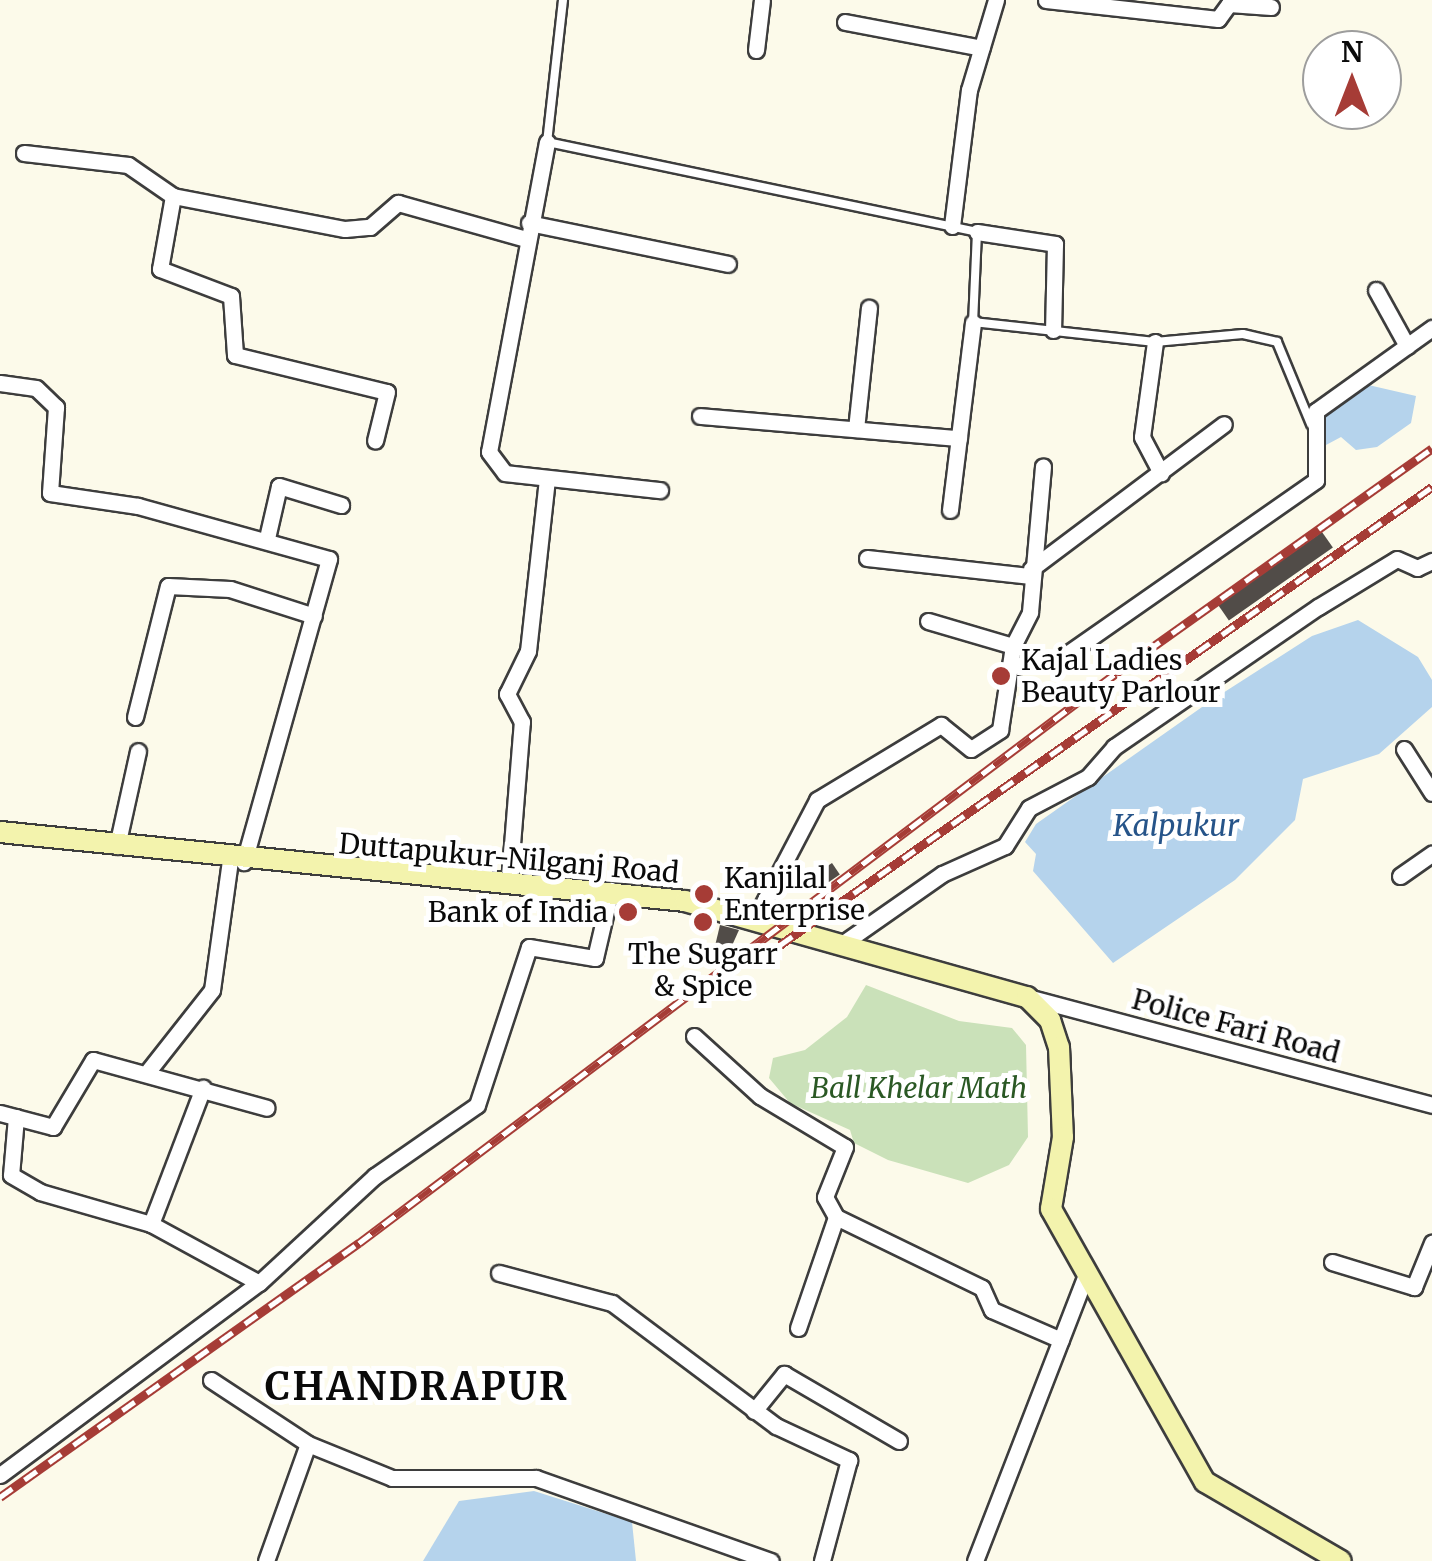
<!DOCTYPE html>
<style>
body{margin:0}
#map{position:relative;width:1432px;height:1561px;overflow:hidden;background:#fcfaea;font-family:Merriweather,serif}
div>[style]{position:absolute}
.green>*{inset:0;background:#cae1b9}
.water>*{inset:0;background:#b5d3ec}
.building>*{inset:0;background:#514c48;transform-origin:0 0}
.roads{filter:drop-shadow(2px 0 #3d3d3d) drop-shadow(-2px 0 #3d3d3d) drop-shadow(0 2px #3d3d3d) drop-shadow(0 -2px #3d3d3d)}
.service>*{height:8px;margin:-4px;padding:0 4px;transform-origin:4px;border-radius:4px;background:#fff}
.minor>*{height:15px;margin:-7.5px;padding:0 7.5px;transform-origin:7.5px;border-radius:7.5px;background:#fff}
.secondary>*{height:20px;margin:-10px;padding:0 10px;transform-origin:10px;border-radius:10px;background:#f3f3ad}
.rail>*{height:9px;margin-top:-4.5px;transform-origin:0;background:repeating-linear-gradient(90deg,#fff 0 15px,#a63c36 0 30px);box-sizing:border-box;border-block:2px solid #a63c36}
.dots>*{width:28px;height:28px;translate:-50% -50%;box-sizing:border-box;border:5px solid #fff;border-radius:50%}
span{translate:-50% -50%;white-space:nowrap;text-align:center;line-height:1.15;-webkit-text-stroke:10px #fff;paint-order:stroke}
.poi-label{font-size:28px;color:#0a0a0a}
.left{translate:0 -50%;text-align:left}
.right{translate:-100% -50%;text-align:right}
.street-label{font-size:28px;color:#0a0a0a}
.park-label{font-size:28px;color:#2a5824;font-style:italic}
.water-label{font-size:30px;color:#265489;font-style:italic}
.district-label{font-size:38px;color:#0a0a0a;font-weight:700;letter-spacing:2.5px}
.north{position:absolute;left:1302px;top:30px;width:100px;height:100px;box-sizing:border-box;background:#fff;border:2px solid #9d9d9d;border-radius:50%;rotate:0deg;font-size:28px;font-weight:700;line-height:40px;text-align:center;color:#0a0a0a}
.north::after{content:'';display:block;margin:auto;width:35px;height:45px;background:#a63c36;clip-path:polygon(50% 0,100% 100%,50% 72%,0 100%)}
</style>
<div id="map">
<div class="green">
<div style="clip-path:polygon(866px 985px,959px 1021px,1012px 1028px,1026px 1045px,1028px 1137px,1009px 1165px,968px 1183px,888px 1160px,854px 1143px,850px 1130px,790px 1103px,769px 1078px,773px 1058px,805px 1050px,847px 1017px)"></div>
</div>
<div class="water">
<div style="clip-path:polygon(1364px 384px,1416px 396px,1411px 423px,1377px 447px,1356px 450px,1341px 437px,1326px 445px,1322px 414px)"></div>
<div style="clip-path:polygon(1358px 620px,1418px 657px,1432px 680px,1432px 707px,1379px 754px,1303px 779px,1295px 820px,1235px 880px,1113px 963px,1033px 871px,1036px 854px,1025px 842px,1036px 824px,1212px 700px,1312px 636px)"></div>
<div style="clip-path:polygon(534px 1491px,632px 1522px,636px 1561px,423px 1561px,459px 1501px)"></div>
</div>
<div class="building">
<div style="left:1322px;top:532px;width:19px;height:127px;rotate:55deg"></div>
<div style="left:832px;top:863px;width:14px;height:26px;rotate:56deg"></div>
<div style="clip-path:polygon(720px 925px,739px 930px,730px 950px,715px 946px)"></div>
</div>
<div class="roads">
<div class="service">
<div style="left:563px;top:0;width:143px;rotate:96.4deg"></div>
<div style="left:547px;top:142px;width:439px;rotate:11.8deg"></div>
<div style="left:977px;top:232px;width:90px;rotate:92.5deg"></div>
<div style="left:973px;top:322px;width:183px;rotate:6.3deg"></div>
<div style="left:1155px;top:342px;width:88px;rotate:-5.2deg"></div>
<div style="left:1243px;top:334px;width:35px;rotate:13deg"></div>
<div style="left:1277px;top:342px;width:89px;rotate:67.5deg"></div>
</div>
<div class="minor">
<div style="left:1046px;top:0;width:173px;rotate:6.3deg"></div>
<div style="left:1218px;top:19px;width:19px;rotate:-54deg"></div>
<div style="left:1229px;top:4px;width:42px;rotate:4.1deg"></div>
<div style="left:845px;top:22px;width:139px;rotate:10.7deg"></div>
<div style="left:756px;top:50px;width:50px;rotate:-83.2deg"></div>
<div style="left:547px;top:142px;width:315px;rotate:100.6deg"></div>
<div style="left:489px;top:452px;width:26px;rotate:53deg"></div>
<div style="left:505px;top:473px;width:156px;rotate:6.3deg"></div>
<div style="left:24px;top:153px;width:105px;rotate:6.6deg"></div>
<div style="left:128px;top:165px;width:55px;rotate:34.6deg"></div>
<div style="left:173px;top:196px;width:175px;rotate:10.9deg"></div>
<div style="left:345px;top:229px;width:25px;rotate:-5deg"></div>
<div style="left:370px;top:227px;width:37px;rotate:-41deg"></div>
<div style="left:398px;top:203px;width:133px;rotate:15.7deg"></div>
<div style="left:173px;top:196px;width:74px;rotate:100.1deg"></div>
<div style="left:160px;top:269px;width:76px;rotate:20.8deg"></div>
<div style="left:231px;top:296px;width:59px;rotate:86.1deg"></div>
<div style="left:235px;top:355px;width:156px;rotate:13.7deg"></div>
<div style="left:387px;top:392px;width:50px;rotate:103.8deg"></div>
<div style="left:529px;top:223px;width:203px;rotate:11.6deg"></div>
<div style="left:952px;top:226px;width:137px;rotate:-82.9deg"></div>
<div style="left:969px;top:90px;width:94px;rotate:-73.3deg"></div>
<div style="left:977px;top:232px;width:79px;rotate:8.7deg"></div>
<div style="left:1055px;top:244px;width:86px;rotate:91.3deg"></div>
<div style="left:1376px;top:290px;width:64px;rotate:61deg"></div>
<div style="left:1155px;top:342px;width:96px;rotate:97.8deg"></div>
<div style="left:1142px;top:437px;width:41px;rotate:62.2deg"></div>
<div style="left:0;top:383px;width:36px;rotate:8deg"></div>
<div style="left:36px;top:388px;width:28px;rotate:44deg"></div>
<div style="left:56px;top:407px;width:86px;rotate:94deg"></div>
<div style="left:50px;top:493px;width:89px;rotate:8.4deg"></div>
<div style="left:138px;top:506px;width:198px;rotate:15.5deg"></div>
<div style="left:329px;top:559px;width:315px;rotate:105.7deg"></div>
<div style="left:700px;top:416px;width:260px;rotate:4.9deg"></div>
<div style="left:856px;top:429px;width:122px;rotate:-83.9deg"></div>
<div style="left:950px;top:510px;width:189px;rotate:-83deg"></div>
<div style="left:267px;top:538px;width:53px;rotate:-77deg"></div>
<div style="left:279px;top:486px;width:65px;rotate:17deg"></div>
<div style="left:867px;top:558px;width:165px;rotate:6.3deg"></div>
<div style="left:1031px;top:569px;width:241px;rotate:-36.9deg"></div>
<div style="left:928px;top:621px;width:89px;rotate:16.4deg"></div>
<div style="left:1011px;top:666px;width:46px;rotate:-6.2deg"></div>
<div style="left:1057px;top:661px;width:316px;rotate:-34.9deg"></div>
<div style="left:1316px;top:480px;width:69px;rotate:-90deg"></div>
<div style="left:1316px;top:411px;width:143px;rotate:-35.6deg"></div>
<div style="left:135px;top:717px;width:135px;rotate:-75.9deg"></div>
<div style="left:168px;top:586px;width:62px;rotate:2.8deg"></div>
<div style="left:230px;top:589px;width:88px;rotate:17.8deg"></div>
<div style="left:1404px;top:749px;width:52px;rotate:57.5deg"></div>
<div style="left:117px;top:846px;width:97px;rotate:-77.5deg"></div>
<div style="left:1400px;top:876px;width:39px;rotate:-35deg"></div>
<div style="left:509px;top:882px;width:161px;rotate:-85.4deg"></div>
<div style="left:522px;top:722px;width:32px;rotate:-118deg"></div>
<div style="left:507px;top:694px;width:48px;rotate:-64deg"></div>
<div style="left:528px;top:651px;width:174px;rotate:-83.7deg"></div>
<div style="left:757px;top:915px;width:130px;rotate:-62.4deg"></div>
<div style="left:817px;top:800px;width:145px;rotate:-31.2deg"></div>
<div style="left:941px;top:725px;width:38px;rotate:39deg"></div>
<div style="left:971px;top:749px;width:35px;rotate:-33deg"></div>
<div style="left:1000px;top:730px;width:85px;rotate:-81.2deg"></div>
<div style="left:1013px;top:646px;width:38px;rotate:-63deg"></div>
<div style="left:1030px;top:612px;width:146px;rotate:-84.9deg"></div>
<div style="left:842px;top:944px;width:122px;rotate:-35deg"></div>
<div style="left:942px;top:874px;width:69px;rotate:-24deg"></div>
<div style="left:1005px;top:846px;width:45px;rotate:-57.7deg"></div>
<div style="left:1029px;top:808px;width:67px;rotate:-27.7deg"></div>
<div style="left:1088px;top:777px;width:40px;rotate:-49deg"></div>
<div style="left:1114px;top:747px;width:247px;rotate:-34.5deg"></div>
<div style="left:1318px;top:607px;width:92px;rotate:-31.3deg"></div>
<div style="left:1397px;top:559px;width:22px;rotate:24deg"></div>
<div style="left:1417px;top:568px;width:17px;rotate:-25deg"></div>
<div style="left:1031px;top:998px;width:415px;rotate:14.9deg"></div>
<div style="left:694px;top:1036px;width:89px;rotate:42.3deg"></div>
<div style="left:760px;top:1096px;width:99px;rotate:31deg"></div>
<div style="left:845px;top:1147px;width:54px;rotate:111.8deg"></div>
<div style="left:825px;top:1197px;width:23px;rotate:61deg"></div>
<div style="left:836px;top:1217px;width:162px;rotate:25.9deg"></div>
<div style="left:982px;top:1288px;width:24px;rotate:66deg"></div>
<div style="left:992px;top:1310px;width:75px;rotate:23.5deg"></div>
<div style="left:149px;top:1070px;width:102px;rotate:-51.8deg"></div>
<div style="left:212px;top:990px;width:131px;rotate:-82.1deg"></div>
<div style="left:0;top:1113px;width:55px;rotate:14.8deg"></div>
<div style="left:53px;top:1127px;width:78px;rotate:-59.2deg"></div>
<div style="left:93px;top:1060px;width:180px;rotate:15.4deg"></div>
<div style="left:16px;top:1117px;width:58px;rotate:94.9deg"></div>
<div style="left:11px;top:1175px;width:34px;rotate:30deg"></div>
<div style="left:40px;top:1192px;width:116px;rotate:16.1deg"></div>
<div style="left:151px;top:1224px;width:123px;rotate:28.6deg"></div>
<div style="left:259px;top:1283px;width:158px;rotate:-42.7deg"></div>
<div style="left:375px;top:1176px;width:124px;rotate:-34.8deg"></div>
<div style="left:477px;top:1105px;width:166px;rotate:-71.8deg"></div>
<div style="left:529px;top:947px;width:67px;rotate:9.5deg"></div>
<div style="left:595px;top:958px;width:70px;rotate:-76.8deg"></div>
<div style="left:151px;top:1224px;width:146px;rotate:-69.1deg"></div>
<div style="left:1332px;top:1262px;width:86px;rotate:17deg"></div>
<div style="left:1414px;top:1287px;width:48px;rotate:-67.8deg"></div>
<div style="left:499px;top:1273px;width:117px;rotate:14.9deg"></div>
<div style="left:612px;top:1303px;width:205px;rotate:36.9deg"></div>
<div style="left:776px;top:1426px;width:81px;rotate:25deg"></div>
<div style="left:849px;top:1460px;width:105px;rotate:105deg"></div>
<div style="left:798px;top:1328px;width:117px;rotate:-71.1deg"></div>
<div style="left:211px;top:1380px;width:116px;rotate:33.4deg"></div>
<div style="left:754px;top:1411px;width:48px;rotate:-51deg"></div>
<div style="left:784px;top:1374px;width:133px;rotate:30.2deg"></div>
<div style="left:0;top:1475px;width:322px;rotate:-36.6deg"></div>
<div style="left:266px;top:1561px;width:124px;rotate:-70.3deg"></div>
<div style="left:308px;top:1444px;width:91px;rotate:22deg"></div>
<div style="left:392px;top:1478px;width:144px"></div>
<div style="left:536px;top:1478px;width:249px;rotate:19.5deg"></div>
<div style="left:975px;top:1561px;width:310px;rotate:-68.8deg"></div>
</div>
<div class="secondary">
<div style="left:0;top:832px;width:688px;rotate:5.75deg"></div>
<div style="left:685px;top:901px;width:355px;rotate:15.7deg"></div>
<div style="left:1027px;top:997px;width:33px;rotate:45deg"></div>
<div style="left:1050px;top:1020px;width:28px;rotate:72deg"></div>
<div style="left:1059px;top:1047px;width:90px;rotate:87.5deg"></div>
<div style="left:1063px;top:1137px;width:73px;rotate:99.5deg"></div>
<div style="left:1051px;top:1209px;width:313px;rotate:60.6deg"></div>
<div style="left:1205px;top:1482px;width:157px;rotate:30.2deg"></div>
</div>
</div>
<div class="rail">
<div style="left:780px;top:945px;width:797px;rotate:-35.09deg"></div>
<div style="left:0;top:1497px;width:440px;rotate:-35.3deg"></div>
<div style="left:359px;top:1243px;width:956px;rotate:-36.97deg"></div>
<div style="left:1123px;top:668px;width:379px;rotate:-35.4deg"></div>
</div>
<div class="dots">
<div style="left:1001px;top:676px;background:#a63c36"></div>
<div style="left:704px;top:894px;background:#a63c36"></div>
<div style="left:628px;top:912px;background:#a63c36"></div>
<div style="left:703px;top:922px;background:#a63c36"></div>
</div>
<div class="poi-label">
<span class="left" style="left:1021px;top:676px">Kajal Ladies<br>Beauty Parlour</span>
<span class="left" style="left:724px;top:894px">Kanjilal<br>Enterprise</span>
<span class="right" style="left:608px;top:912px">Bank of India</span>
<span style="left:703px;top:970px">The Sugarr<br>&amp; Spice</span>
</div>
<div class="street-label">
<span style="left:509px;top:858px;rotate:5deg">Duttapukur-Nilganj Road</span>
<span style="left:1236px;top:1026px;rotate:15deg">Police Fari Road</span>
</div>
<div class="park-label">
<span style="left:919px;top:1088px">Ball Khelar Math</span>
</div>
<div class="water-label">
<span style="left:1176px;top:825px">Kalpukur</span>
</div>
<div class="district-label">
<span style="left:417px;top:1387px">CHANDRAPUR</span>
</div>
<div class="north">N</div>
</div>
